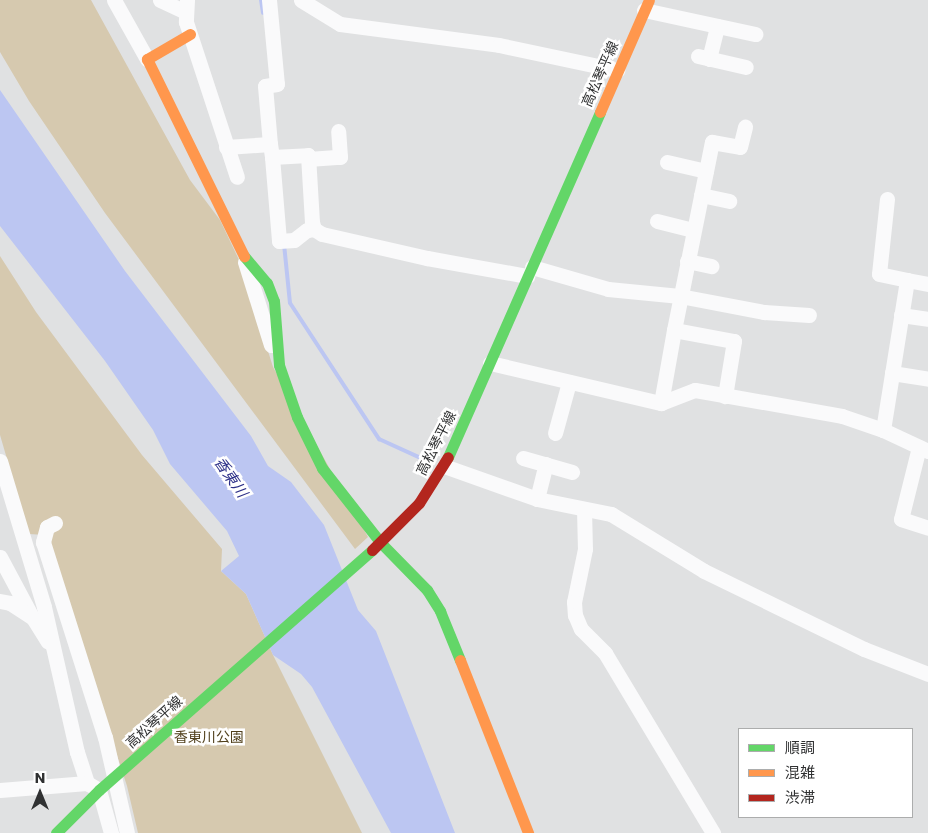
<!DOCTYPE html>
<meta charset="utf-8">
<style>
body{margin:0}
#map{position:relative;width:928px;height:833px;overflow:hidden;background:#e0e1e2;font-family:Poppins,"Noto Sans JP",sans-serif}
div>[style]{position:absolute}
.green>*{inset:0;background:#d6c9af}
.water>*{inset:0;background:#bcc6f2}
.stream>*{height:4px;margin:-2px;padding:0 2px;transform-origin:2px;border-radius:2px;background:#bcc6f2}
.street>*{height:15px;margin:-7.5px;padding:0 7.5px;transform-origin:7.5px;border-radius:7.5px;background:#fafafb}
.fast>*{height:11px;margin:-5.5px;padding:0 5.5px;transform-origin:5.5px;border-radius:5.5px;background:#63d668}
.slow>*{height:11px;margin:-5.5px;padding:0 5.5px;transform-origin:5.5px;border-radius:5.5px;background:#ff974d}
.jam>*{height:11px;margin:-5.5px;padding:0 5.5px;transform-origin:5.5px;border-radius:5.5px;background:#b3261e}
span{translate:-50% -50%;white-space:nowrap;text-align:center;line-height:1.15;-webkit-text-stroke:5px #fff;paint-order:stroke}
.street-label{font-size:14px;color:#303132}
.park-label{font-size:14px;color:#51401c}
.water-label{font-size:15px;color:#2b2e87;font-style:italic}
.legend{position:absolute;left:738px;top:728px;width:175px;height:90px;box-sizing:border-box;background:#fff;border:1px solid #acadad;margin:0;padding:6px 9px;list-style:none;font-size:15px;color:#303132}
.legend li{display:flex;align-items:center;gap:10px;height:25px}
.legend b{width:25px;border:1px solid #acadad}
.north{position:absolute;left:15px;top:768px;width:50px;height:50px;-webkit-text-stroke:4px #fff;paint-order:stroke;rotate:0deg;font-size:14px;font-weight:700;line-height:20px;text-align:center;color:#303132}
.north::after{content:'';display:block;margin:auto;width:18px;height:22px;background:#303132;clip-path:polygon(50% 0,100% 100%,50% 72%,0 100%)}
</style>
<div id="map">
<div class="green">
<div style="clip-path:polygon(0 0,91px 0,190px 180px,220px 220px,240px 262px,273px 367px,368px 537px,355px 549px,105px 213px,29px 101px,0 52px)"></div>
<div style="clip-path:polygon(0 256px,36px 312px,142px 455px,222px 549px,221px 571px,246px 594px,273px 655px,362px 833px,138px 833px,127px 786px,45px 535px,29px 534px,0 435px)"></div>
</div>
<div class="water">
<div style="clip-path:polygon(0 90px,125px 271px,251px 436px,268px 466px,291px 482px,324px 525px,358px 610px,376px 631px,455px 833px,391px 833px,312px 687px,301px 674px,273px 655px,246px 594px,221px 571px,239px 556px,227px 531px,170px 464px,153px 430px,105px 361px,0 226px)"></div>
</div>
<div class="stream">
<div style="left:261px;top:0;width:13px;rotate:81deg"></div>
<div style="left:284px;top:244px;width:59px;rotate:84.2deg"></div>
<div style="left:290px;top:303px;width:163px;rotate:56.8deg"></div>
<div style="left:379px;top:439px;width:51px;rotate:24.5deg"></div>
</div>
<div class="street">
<div style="left:114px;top:0;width:68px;rotate:60.8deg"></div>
<div style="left:160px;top:0;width:26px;rotate:25deg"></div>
<div style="left:187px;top:0;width:22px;rotate:93deg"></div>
<div style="left:186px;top:22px;width:163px;rotate:71.8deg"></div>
<div style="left:269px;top:0;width:84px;rotate:84.6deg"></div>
<div style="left:277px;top:84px;width:12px;rotate:171deg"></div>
<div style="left:265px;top:86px;width:58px;rotate:85.1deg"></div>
<div style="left:301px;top:0;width:46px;rotate:31.6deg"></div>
<div style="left:340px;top:24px;width:160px;rotate:7.5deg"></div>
<div style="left:499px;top:45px;width:121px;rotate:12deg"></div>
<div style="left:644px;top:10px;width:114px;rotate:12.2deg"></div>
<div style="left:698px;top:56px;width:49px;rotate:12.9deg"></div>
<div style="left:709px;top:59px;width:34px;rotate:-76deg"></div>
<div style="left:226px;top:147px;width:44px;rotate:-3.9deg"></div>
<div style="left:270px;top:144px;width:13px;rotate:81deg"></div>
<div style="left:272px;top:157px;width:36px;rotate:-3deg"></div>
<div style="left:308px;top:155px;width:67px;rotate:86.6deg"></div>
<div style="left:312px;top:222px;width:7px;rotate:74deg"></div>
<div style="left:314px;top:229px;width:9px;rotate:32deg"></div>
<div style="left:322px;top:234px;width:108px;rotate:12.9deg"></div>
<div style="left:427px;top:258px;width:102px;rotate:10.2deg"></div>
<div style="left:272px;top:157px;width:84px;rotate:85.2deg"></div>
<div style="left:279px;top:241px;width:15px;rotate:-4deg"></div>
<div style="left:294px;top:240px;width:16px;rotate:-38deg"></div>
<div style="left:307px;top:230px;width:7px;rotate:-8deg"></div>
<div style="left:308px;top:159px;width:32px;rotate:-4deg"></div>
<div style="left:340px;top:157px;width:26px;rotate:-94deg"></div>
<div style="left:667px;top:162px;width:40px;rotate:13deg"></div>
<div style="left:701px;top:195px;width:29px;rotate:12deg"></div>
<div style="left:887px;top:199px;width:75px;rotate:96.1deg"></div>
<div style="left:879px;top:274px;width:29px;rotate:12deg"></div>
<div style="left:657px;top:221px;width:37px;rotate:14deg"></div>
<div style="left:687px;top:261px;width:25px;rotate:12deg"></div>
<div style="left:245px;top:262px;width:87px;rotate:72.6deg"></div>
<div style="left:532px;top:267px;width:79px;rotate:16.1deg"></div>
<div style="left:608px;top:289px;width:72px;rotate:5.6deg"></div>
<div style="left:680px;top:296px;width:86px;rotate:10.8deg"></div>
<div style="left:764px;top:312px;width:45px;rotate:3.8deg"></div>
<div style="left:901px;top:315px;width:27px;rotate:8deg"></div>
<div style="left:674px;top:330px;width:192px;rotate:-78.6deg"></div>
<div style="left:712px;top:142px;width:28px;rotate:10deg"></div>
<div style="left:740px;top:147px;width:21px;rotate:-76deg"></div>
<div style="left:490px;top:363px;width:176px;rotate:13.2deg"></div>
<div style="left:661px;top:403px;width:36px;rotate:-21deg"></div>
<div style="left:695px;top:390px;width:149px;rotate:10deg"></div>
<div style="left:842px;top:416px;width:43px;rotate:18.9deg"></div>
<div style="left:883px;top:430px;width:50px;rotate:25deg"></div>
<div style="left:892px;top:373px;width:36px;rotate:9deg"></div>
<div style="left:661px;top:403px;width:74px;rotate:-79.9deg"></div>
<div style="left:674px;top:330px;width:61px;rotate:10.4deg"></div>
<div style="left:734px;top:341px;width:56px;rotate:99.3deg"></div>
<div style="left:883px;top:430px;width:152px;rotate:-80.9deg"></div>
<div style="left:907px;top:280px;width:21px;rotate:11deg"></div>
<div style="left:555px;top:433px;width:53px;rotate:-74.6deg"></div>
<div style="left:919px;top:447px;width:74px;rotate:104deg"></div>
<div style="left:901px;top:519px;width:28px;rotate:18deg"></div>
<div style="left:523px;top:458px;width:51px;rotate:15.9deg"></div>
<div style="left:0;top:461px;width:152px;rotate:73.2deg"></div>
<div style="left:44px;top:607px;width:149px;rotate:77.2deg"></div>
<div style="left:77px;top:752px;width:33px;rotate:72deg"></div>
<div style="left:87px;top:783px;width:14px;rotate:30deg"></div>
<div style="left:99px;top:790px;width:45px;rotate:74.4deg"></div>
<div style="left:444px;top:466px;width:99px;rotate:19.5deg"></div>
<div style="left:537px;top:499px;width:76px;rotate:11.5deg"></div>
<div style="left:611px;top:514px;width:109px;rotate:31.5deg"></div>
<div style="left:704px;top:571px;width:178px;rotate:26deg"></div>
<div style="left:864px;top:649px;width:69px;rotate:21.3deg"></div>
<div style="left:537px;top:499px;width:36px;rotate:-76deg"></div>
<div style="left:584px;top:509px;width:40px;rotate:88.6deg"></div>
<div style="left:585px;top:549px;width:54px;rotate:101.7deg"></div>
<div style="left:574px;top:602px;width:13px;rotate:86deg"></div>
<div style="left:575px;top:615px;width:15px;rotate:67deg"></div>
<div style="left:581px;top:629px;width:34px;rotate:45deg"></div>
<div style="left:605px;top:653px;width:210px;rotate:59deg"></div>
<div style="left:55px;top:523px;width:9px;rotate:153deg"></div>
<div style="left:47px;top:527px;width:16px;rotate:105deg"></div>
<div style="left:43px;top:542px;width:205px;rotate:72.4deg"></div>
<div style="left:105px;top:737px;width:98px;rotate:77.1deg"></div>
<div style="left:0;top:557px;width:66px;rotate:61.9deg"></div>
<div style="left:0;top:601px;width:10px;rotate:11deg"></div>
<div style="left:10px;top:603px;width:27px;rotate:33deg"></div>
<div style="left:33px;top:618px;width:28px;rotate:58deg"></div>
<div style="left:0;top:790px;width:87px;rotate:-4.6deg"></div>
</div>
<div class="fast">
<div style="left:244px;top:256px;width:35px;rotate:50deg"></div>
<div style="left:267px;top:283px;width:19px;rotate:69deg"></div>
<div style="left:274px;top:301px;width:64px;rotate:85.5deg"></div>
<div style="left:279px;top:365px;width:55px;rotate:70.9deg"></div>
<div style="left:297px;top:417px;width:57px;rotate:63.9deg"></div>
<div style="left:322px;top:468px;width:94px;rotate:51.9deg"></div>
<div style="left:380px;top:542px;width:67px;rotate:45.6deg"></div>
<div style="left:427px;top:590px;width:25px;rotate:58deg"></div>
<div style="left:440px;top:611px;width:53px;rotate:67.8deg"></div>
<div style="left:448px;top:457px;width:377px;rotate:-66.2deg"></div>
<div style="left:56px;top:833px;width:61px;rotate:-45deg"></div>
<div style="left:99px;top:790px;width:363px;rotate:-41.3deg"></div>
</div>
<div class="slow">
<div style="left:190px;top:34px;width:50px;rotate:149.8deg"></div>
<div style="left:147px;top:59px;width:220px;rotate:63.8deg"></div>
<div style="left:600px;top:112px;width:122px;rotate:-66.4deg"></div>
<div style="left:460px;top:660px;width:186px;rotate:68.5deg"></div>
</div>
<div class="jam">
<div style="left:372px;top:550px;width:66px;rotate:-45deg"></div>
<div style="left:419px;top:503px;width:54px;rotate:-57.8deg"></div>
</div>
<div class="street-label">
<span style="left:600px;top:74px;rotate:-66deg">高松琴平線</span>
<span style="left:436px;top:443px;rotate:-63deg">高松琴平線</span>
<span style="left:154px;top:722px;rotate:-42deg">高松琴平線</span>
</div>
<div class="park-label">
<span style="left:209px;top:737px">香東川公園</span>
</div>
<div class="water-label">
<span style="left:231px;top:477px;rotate:55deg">香東川</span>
</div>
<ul class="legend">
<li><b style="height:6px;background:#63d668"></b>順調</li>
<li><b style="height:6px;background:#ff974d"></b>混雑</li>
<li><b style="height:6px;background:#b3261e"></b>渋滞</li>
</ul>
<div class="north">N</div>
</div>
